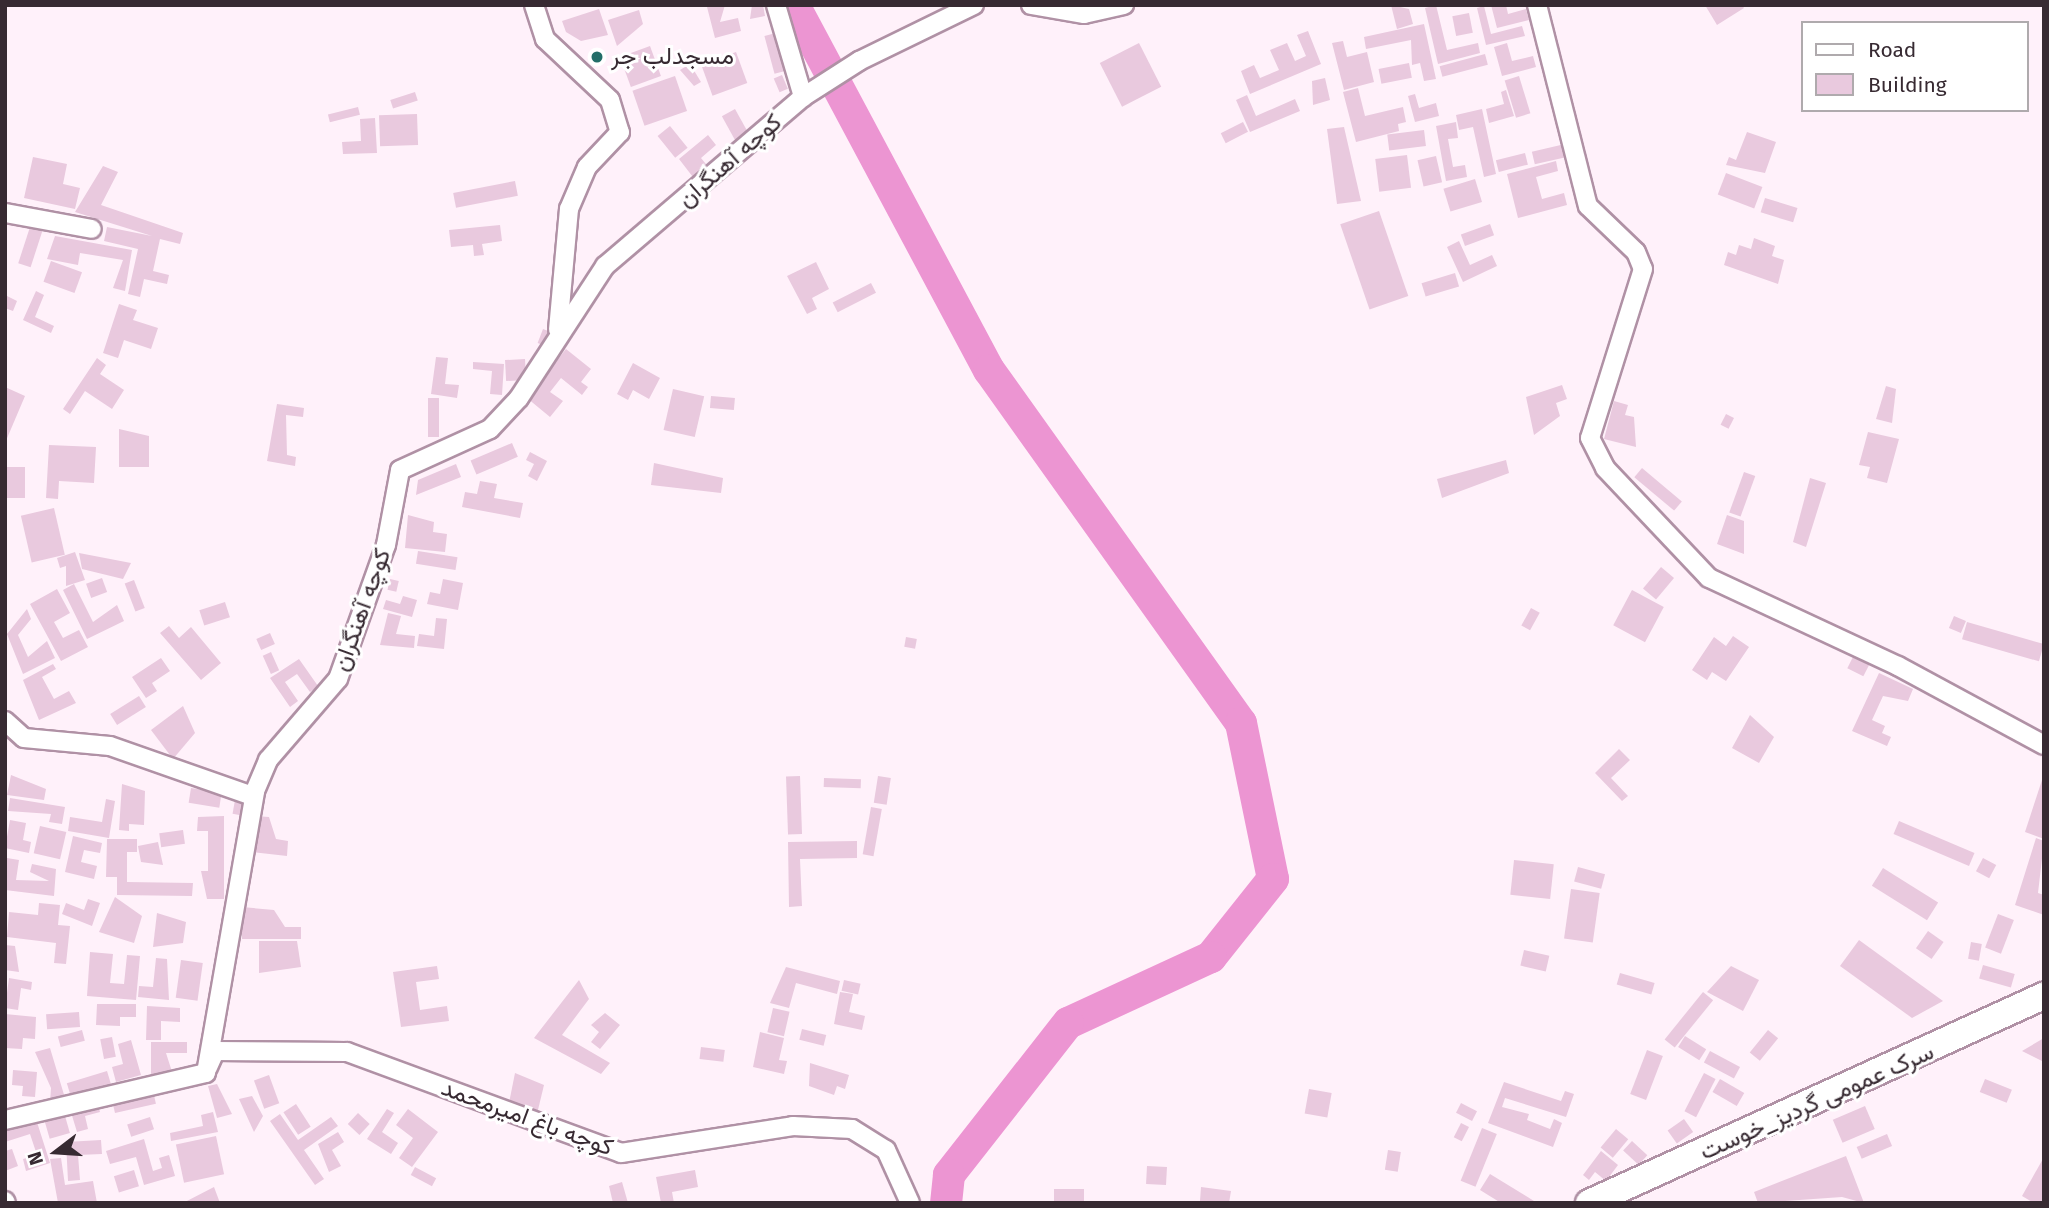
<!DOCTYPE html>
<meta charset="utf-8">
<style>
body{margin:0}
#map{position:relative;width:2049px;height:1208px;overflow:hidden;background:#fff1fa;font-family:"Fira Sans",Vazirmatn,sans-serif}
div>[style]{position:absolute}
.river>*{height:32px;margin:-16px;padding:0 16px;transform-origin:16px;border-radius:16px;background:#ec95d2}
.building>*{inset:0;background:#e9c9de;transform-origin:0 0}
.roads{filter:drop-shadow(2px 0 #b091a5) drop-shadow(-2px 0 #b091a5) drop-shadow(0 2px #b091a5) drop-shadow(0 -2px #b091a5)}
.minor>*{height:18px;margin:-9px;padding:0 9px;transform-origin:9px;border-radius:9px;background:#fff}
.highway>*{height:26px;margin:-13px;padding:0 13px;transform-origin:13px;border-radius:13px;background:#fff}
.dots>*{width:19px;height:19px;translate:-50% -50%;box-sizing:border-box;border:4px solid #fff;border-radius:50%}
span{translate:-50% -50%;white-space:nowrap;text-align:center;line-height:1.15;-webkit-text-stroke:6px #fff;paint-order:stroke}
.poi-label{font-size:24px;color:#372a32}
.left{translate:0 -50%;text-align:left}
.street-label{font-size:24px;color:#372a32}
.frame{position:absolute;inset:0;border:7px solid #372a32;pointer-events:none}
.legend{position:absolute;left:1801px;top:21px;width:228px;height:91px;box-sizing:border-box;background:#fff;border:2px solid #afaaad;margin:0;padding:9px 12px;list-style:none;font-size:21px;color:#372a32}
.legend li{display:flex;align-items:center;gap:14px;height:35px}
.legend b{width:35px;border:2px solid #afaaad}
.north{position:absolute;left:21px;top:1117px;width:70px;height:70px;-webkit-text-stroke:5px #fff;paint-order:stroke;rotate:253deg;font-size:19px;font-weight:700;line-height:28px;text-align:center;color:#372a32}
.north::after{content:'';display:block;margin:auto;width:24px;height:32px;background:#372a32;clip-path:polygon(50% 0,100% 100%,50% 72%,0 100%)}
</style>
<div id="map">
<div class="river">
<div style="left:794px;top:5px;width:414px;rotate:61.9deg"></div>
<div style="left:989px;top:370px;width:434px;rotate:54.5deg"></div>
<div style="left:1241px;top:723px;width:159px;rotate:78.4deg"></div>
<div style="left:1273px;top:879px;width:100px;rotate:128.5deg"></div>
<div style="left:1211px;top:957px;width:157px;rotate:155.2deg"></div>
<div style="left:1068px;top:1023px;width:193px;rotate:128.1deg"></div>
<div style="left:949px;top:1175px;width:28px;rotate:96deg"></div>
</div>
<div class="building">
<div style="clip-path:polygon(725px 5px,720px 22px,738px 18px,741px 31px,715px 38px,707px 7px)"></div>
<div style="clip-path:polygon(752px 5px,763px 5px,765px 16px,750px 19px)"></div>
<div style="clip-path:polygon(1391px 5px,1409px 9px,1413px 24px,1397px 29px)"></div>
<div style="clip-path:polygon(1436px 5px,1447px 50px,1478px 43px,1480px 53px,1438px 64px,1425px 8px)"></div>
<div style="clip-path:polygon(1491px 5px,1506px 5px,1508px 14px,1526px 9px,1529px 20px,1497px 28px)"></div>
<div style="clip-path:polygon(1705px 5px,1742px 5px,1744px 8px,1717px 25px)"></div>
<div style="clip-path:polygon(1484px 6px,1491px 34px,1522px 26px,1525px 36px,1486px 45px,1477px 8px)"></div>
<div style="clip-path:polygon(599px 9px,608px 35px,581px 41px,566px 32px,562px 21px)"></div>
<div style="clip-path:polygon(639px 10px,643px 24px,617px 46px,608px 20px)"></div>
<div style="left:1469px;top:13px;width:20px;height:17px;rotate:79deg"></div>
<div style="clip-path:polygon(1424px 24px,1436px 79px,1424px 81px,1420px 63px,1412px 65px,1411px 40px,1366px 49px,1364px 37px)"></div>
<div style="clip-path:polygon(1308px 31px,1321px 64px,1250px 94px,1241px 71px,1254px 65px,1260px 78px,1279px 70px,1270px 50px,1287px 43px,1295px 61px,1306px 56px,1297px 35px)"></div>
<div style="left:776px;top:33px;width:39px;height:12px;rotate:75deg"></div>
<div style="clip-path:polygon(1343px 41px,1347px 57px,1367px 52px,1374px 82px,1344px 90px,1332px 43px)"></div>
<div style="left:1139px;top:43px;width:49px;height:44px;rotate:63deg"></div>
<div style="clip-path:polygon(1507px 43px,1512px 61px,1533px 56px,1536px 67px,1502px 76px,1494px 47px)"></div>
<div style="left:650px;top:46px;width:32px;height:32px;rotate:70deg"></div>
<div style="left:736px;top:52px;width:33px;height:37px;rotate:70deg"></div>
<div style="left:1485px;top:54px;width:11px;height:47px;rotate:75deg"></div>
<div style="left:1409px;top:63px;width:15px;height:31px;rotate:79deg"></div>
<div style="clip-path:polygon(690px 64px,701px 82px,694px 86px,680px 70px)"></div>
<div style="left:782px;top:75px;width:15px;height:9px;rotate:67deg"></div>
<div style="left:675px;top:76px;width:37px;height:45px;rotate:71deg"></div>
<div style="left:1519px;top:76px;width:39px;height:15px;rotate:73deg"></div>
<div style="clip-path:polygon(1325px 78px,1330px 100px,1313px 105px,1312px 81px)"></div>
<div style="clip-path:polygon(1358px 88px,1365px 116px,1403px 107px,1406px 122px,1398px 124px,1399px 131px,1356px 142px,1343px 92px)"></div>
<div style="clip-path:polygon(1506px 90px,1514px 116px,1489px 123px,1486px 109px,1504px 104px,1501px 92px)"></div>
<div style="left:415px;top:92px;width:9px;height:26px;rotate:72deg"></div>
<div style="clip-path:polygon(1415px 94px,1419px 108px,1436px 103px,1439px 116px,1415px 122px,1408px 96px)"></div>
<div style="clip-path:polygon(1247px 95px,1256px 116px,1295px 99px,1300px 111px,1250px 132px,1236px 100px)"></div>
<div style="left:358px;top:107px;width:8px;height:31px;rotate:76deg"></div>
<div style="left:735px;top:109px;width:33px;height:15px;rotate:61deg"></div>
<div style="clip-path:polygon(1482px 109px,1496px 174px,1484px 177px,1473px 127px,1459px 130px,1456px 115px)"></div>
<div style="left:417px;top:114px;width:31px;height:38px;rotate:88deg"></div>
<div style="clip-path:polygon(375px 118px,377px 153px,343px 154px,342px 142px,361px 141px,360px 119px)"></div>
<div style="left:1243px;top:122px;width:11px;height:25px;rotate:63deg"></div>
<div style="clip-path:polygon(1456px 122px,1458px 138px,1448px 139px,1453px 167px,1465px 165px,1467px 177px,1446px 181px,1436px 126px)"></div>
<div style="left:670px;top:126px;width:28px;height:16px;rotate:51deg"></div>
<div style="clip-path:polygon(1344px 127px,1361px 201px,1337px 204px,1327px 129px)"></div>
<div style="left:1424px;top:130px;width:16px;height:37px;rotate:83deg"></div>
<div style="clip-path:polygon(1747px 132px,1776px 142px,1765px 173px,1726px 165px,1729px 157px,1736px 160px)"></div>
<div style="clip-path:polygon(708px 135px,716px 145px,701px 158px,710px 169px,696px 181px,679px 159px)"></div>
<div style="left:1565px;top:144px;width:13px;height:34px;rotate:77deg"></div>
<div style="left:1525px;top:153px;width:12px;height:30px;rotate:76deg"></div>
<div style="left:1407px;top:155px;width:33px;height:32px;rotate:83deg"></div>
<div style="left:1436px;top:156px;width:27px;height:19px;rotate:77deg"></div>
<div style="clip-path:polygon(33px 157px,67px 164px,63px 184px,80px 188px,75px 209px,24px 198px)"></div>
<div style="clip-path:polygon(1556px 161px,1558px 171px,1536px 177px,1542px 199px,1564px 193px,1567px 205px,1518px 218px,1507px 174px)"></div>
<div style="clip-path:polygon(103px 166px,118px 172px,101px 205px,183px 233px,180px 244px,160px 239px,153px 271px,169px 275px,167px 284px,144px 279px,140px 297px,128px 294px,138px 249px,104px 241px,107px 227px,152px 236px,75px 212px)"></div>
<div style="left:1726px;top:173px;width:39px;height:23px;rotate:21deg"></div>
<div style="left:1475px;top:179px;width:24px;height:33px;rotate:73deg"></div>
<div style="left:515px;top:181px;width:15px;height:63px;rotate:79deg"></div>
<div style="left:1765px;top:198px;width:34px;height:15px;rotate:17deg"></div>
<div style="left:1379px;top:211px;width:90px;height:41px;rotate:71deg"></div>
<div style="left:1490px;top:224px;width:12px;height:31px;rotate:70deg"></div>
<div style="clip-path:polygon(500px 225px,502px 241px,482px 244px,484px 255px,474px 256px,473px 245px,451px 247px,449px 230px)"></div>
<div style="left:30px;top:227px;width:13px;height:38px;rotate:18deg"></div>
<div style="clip-path:polygon(55px 236px,132px 250px,125px 291px,113px 288px,123px 260px,80px 253px,78px 265px,47px 259px)"></div>
<div style="clip-path:polygon(1754px 238px,1775px 246px,1772px 256px,1784px 260px,1778px 284px,1724px 265px,1728px 252px,1736px 255px,1739px 245px,1751px 249px)"></div>
<div style="clip-path:polygon(1459px 241px,1470px 265px,1492px 255px,1497px 266px,1463px 282px,1447px 247px)"></div>
<div style="left:51px;top:261px;width:33px;height:22px;rotate:20deg"></div>
<div style="clip-path:polygon(816px 262px,829px 289px,812px 298px,817px 309px,807px 314px,787px 276px)"></div>
<div style="left:1455px;top:273px;width:14px;height:35px;rotate:73deg"></div>
<div style="left:871px;top:283px;width:11px;height:43px;rotate:63deg"></div>
<div style="clip-path:polygon(36px 291px,44px 295px,35px 317px,54px 326px,51px 333px,23px 320px)"></div>
<div style="clip-path:polygon(5px 295px,17px 301px,13px 311px,5px 308px)"></div>
<div style="clip-path:polygon(119px 304px,137px 310px,133px 320px,158px 328px,151px 349px,124px 340px,118px 358px,103px 353px)"></div>
<div style="left:543px;top:329px;width:9px;height:15px;rotate:21deg"></div>
<div style="clip-path:polygon(566px 349px,591px 369px,581px 382px,588px 387px,582px 395px,561px 378px,550px 392px,563px 401px,550px 417px,527px 398px)"></div>
<div style="clip-path:polygon(436px 357px,448px 358px,445px 384px,459px 385px,457px 398px,431px 394px)"></div>
<div style="clip-path:polygon(97px 358px,106px 365px,100px 374px,124px 390px,112px 409px,85px 391px,70px 414px,63px 409px)"></div>
<div style="left:525px;top:359px;width:21px;height:20px;rotate:87deg"></div>
<div style="clip-path:polygon(473px 362px,504px 364px,502px 395px,490px 394px,492px 371px,473px 369px)"></div>
<div style="clip-path:polygon(633px 363px,660px 378px,649px 399px,633px 390px,628px 400px,617px 394px)"></div>
<div style="clip-path:polygon(1562px 385px,1567px 399px,1556px 403px,1560px 416px,1534px 435px,1526px 397px)"></div>
<div style="clip-path:polygon(1886px 386px,1896px 389px,1892px 423px,1876px 419px)"></div>
<div style="clip-path:polygon(5px 387px,25px 396px,5px 443px)"></div>
<div style="left:673px;top:389px;width:32px;height:42px;rotate:13deg"></div>
<div style="left:711px;top:396px;width:24px;height:12px;rotate:5deg"></div>
<div style="left:428px;top:398px;width:11px;height:39px"></div>
<div style="clip-path:polygon(1614px 401px,1628px 405px,1625px 415px,1634px 417px,1636px 447px,1604px 439px)"></div>
<div style="clip-path:polygon(277px 404px,304px 408px,303px 417px,286px 415px,287px 455px,296px 457px,295px 466px,267px 461px)"></div>
<div style="left:1726px;top:414px;width:9px;height:12px;rotate:27deg"></div>
<div style="clip-path:polygon(119px 429px,149px 436px,149px 467px,119px 467px)"></div>
<div style="clip-path:polygon(1868px 432px,1899px 439px,1887px 483px,1867px 478px,1870px 467px,1859px 465px)"></div>
<div style="left:512px;top:443px;width:15px;height:45px;rotate:67deg"></div>
<div style="clip-path:polygon(49px 445px,96px 447px,94px 483px,59px 481px,58px 499px,46px 498px)"></div>
<div style="clip-path:polygon(530px 452px,547px 461px,537px 481px,528px 476px,534px 464px,526px 460px)"></div>
<div style="clip-path:polygon(1506px 460px,1509px 473px,1442px 498px,1437px 479px)"></div>
<div style="clip-path:polygon(654px 463px,723px 478px,721px 493px,651px 485px)"></div>
<div style="clip-path:polygon(456px 464px,461px 477px,416px 495px,418px 480px)"></div>
<div style="left:5px;top:467px;width:20px;height:31px"></div>
<div style="left:1642px;top:468px;width:52px;height:12px;rotate:40deg"></div>
<div style="left:1744px;top:472px;width:12px;height:43px;rotate:20deg"></div>
<div style="clip-path:polygon(1810px 478px,1826px 483px,1806px 547px,1793px 542px)"></div>
<div style="clip-path:polygon(480px 481px,497px 484px,494px 498px,523px 503px,520px 518px,462px 507px,465px 492px,477px 494px)"></div>
<div style="left:54px;top:508px;width:48px;height:34px;rotate:77deg"></div>
<div style="clip-path:polygon(408px 515px,434px 522px,433px 532px,447px 534px,445px 552px,405px 548px)"></div>
<div style="clip-path:polygon(1727px 515px,1744px 521px,1744px 554px,1717px 544px)"></div>
<div style="left:418px;top:551px;width:40px;height:13px;rotate:9deg"></div>
<div style="clip-path:polygon(75px 552px,85px 580px,66px 586px,66px 566px,60px 568px,57px 558px)"></div>
<div style="clip-path:polygon(79px 553px,131px 563px,123px 579px,82px 569px)"></div>
<div style="left:1661px;top:567px;width:17px;height:28px;rotate:40deg"></div>
<div style="left:102px;top:578px;width:15px;height:17px;rotate:70deg"></div>
<div style="left:390px;top:579px;width:9px;height:11px;rotate:13deg"></div>
<div style="clip-path:polygon(443px 579px,463px 583px,458px 610px,427px 604px,430px 592px,440px 594px)"></div>
<div style="left:134px;top:580px;width:30px;height:10px;rotate:69deg"></div>
<div style="clip-path:polygon(74px 584px,93px 622px,117px 605px,124px 621px,87px 639px,63px 590px)"></div>
<div style="clip-path:polygon(57px 589px,70px 613px,54px 622px,63px 638px,79px 630px,88px 647px,61px 661px,30px 604px)"></div>
<div style="left:1632px;top:590px;width:36px;height:40px;rotate:28deg"></div>
<div style="clip-path:polygon(403px 596px,417px 600px,412px 617px,383px 609px,386px 600px,400px 604px)"></div>
<div style="left:225px;top:602px;width:16px;height:27px;rotate:72deg"></div>
<div style="left:1531px;top:608px;width:10px;height:20px;rotate:29deg"></div>
<div style="clip-path:polygon(27px 609px,31px 619px,18px 635px,28px 657px,47px 641px,55px 658px,23px 674px,7px 634px)"></div>
<div style="clip-path:polygon(388px 613px,401px 616px,396px 634px,415px 636px,414px 648px,380px 645px)"></div>
<div style="left:1954px;top:616px;width:13px;height:13px;rotate:23deg"></div>
<div style="clip-path:polygon(436px 618px,447px 619px,444px 649px,417px 646px,419px 634px,434px 636px)"></div>
<div style="left:1967px;top:622px;width:80px;height:18px;rotate:16deg"></div>
<div style="clip-path:polygon(169px 626px,179px 638px,191px 627px,221px 663px,201px 680px,160px 633px)"></div>
<div style="left:270px;top:633px;width:12px;height:15px;rotate:66deg"></div>
<div style="clip-path:polygon(1733px 636px,1749px 647px,1726px 681px,1712px 672px,1707px 680px,1692px 670px,1714px 637px,1726px 646px)"></div>
<div style="left:906px;top:637px;width:11px;height:10px;rotate:10deg"></div>
<div style="left:271px;top:652px;width:20px;height:9px;rotate:66deg"></div>
<div style="left:1855px;top:653px;width:18px;height:17px;rotate:27deg"></div>
<div style="clip-path:polygon(161px 658px,170px 671px,152px 683px,157px 691px,146px 698px,132px 677px)"></div>
<div style="clip-path:polygon(299px 659px,318px 686px,310px 692px,297px 674px,285px 682px,298px 701px,290px 707px,270px 678px)"></div>
<div style="clip-path:polygon(53px 664px,56px 669px,42px 677px,54px 699px,69px 691px,76px 703px,39px 720px,23px 680px)"></div>
<div style="clip-path:polygon(1879px 673px,1913px 689px,1908px 701px,1883px 696px,1872px 720px,1885px 726px,1882px 733px,1891px 737px,1887px 746px,1852px 731px)"></div>
<div style="left:139px;top:696px;width:13px;height:34px;rotate:58deg"></div>
<div style="clip-path:polygon(183px 706px,195px 733px,173px 759px,151px 730px)"></div>
<div style="clip-path:polygon(1750px 715px,1774px 737px,1759px 763px,1732px 748px)"></div>
<div style="clip-path:polygon(1619px 749px,1630px 760px,1611px 778px,1628px 796px,1622px 801px,1595px 773px)"></div>
<div style="clip-path:polygon(11px 775px,46px 789px,44px 800px,7px 795px)"></div>
<div style="left:800px;top:776px;width:58px;height:14px;rotate:88deg"></div>
<div style="left:878px;top:776px;width:13px;height:27px;rotate:9deg"></div>
<div style="clip-path:polygon(2043px 777px,2044px 777px,2044px 839px,2025px 832px)"></div>
<div style="left:824px;top:778px;width:37px;height:9px;rotate:2deg"></div>
<div style="clip-path:polygon(122px 784px,145px 791px,144px 825px,129px 824px,129px 831px,119px 830px)"></div>
<div style="left:191px;top:788px;width:31px;height:15px;rotate:9deg"></div>
<div style="clip-path:polygon(10px 798px,65px 807px,62px 824px,49px 822px,51px 814px,8px 811px)"></div>
<div style="clip-path:polygon(106px 799px,115px 801px,109px 838px,68px 831px,70px 817px,102px 822px)"></div>
<div style="left:235px;top:800px;width:11px;height:14px;rotate:10deg"></div>
<div style="left:871px;top:807px;width:11px;height:48px;rotate:10deg"></div>
<div style="clip-path:polygon(224px 816px,224px 899px,207px 899px,201px 871px,208px 871px,208px 831px,197px 831px,198px 817px)"></div>
<div style="clip-path:polygon(255px 816px,269px 817px,276px 839px,288px 841px,287px 856px,251px 852px)"></div>
<div style="clip-path:polygon(10px 820px,26px 823px,23px 840px,31px 842px,29px 853px,5px 848px)"></div>
<div style="left:1899px;top:821px;width:82px;height:14px;rotate:23deg"></div>
<div style="left:40px;top:826px;width:27px;height:28px;rotate:13deg"></div>
<div style="left:183px;top:830px;width:14px;height:24px;rotate:82deg"></div>
<div style="clip-path:polygon(73px 836px,102px 843px,100px 853px,84px 850px,81px 862px,97px 866px,94px 879px,65px 872px)"></div>
<div style="clip-path:polygon(2036px 838px,2044px 841px,2038px 893px,2044px 895px,2044px 915px,2015px 905px)"></div>
<div style="clip-path:polygon(107px 839px,137px 839px,137px 852px,127px 852px,127px 882px,193px 883px,192px 896px,117px 895px,117px 877px,106px 877px)"></div>
<div style="clip-path:polygon(857px 841px,857px 858px,800px 859px,802px 906px,789px 907px,788px 842px)"></div>
<div style="clip-path:polygon(158px 842px,163px 865px,141px 862px,138px 846px)"></div>
<div style="clip-path:polygon(7px 858px,19px 860px,16px 880px,49px 881px,30px 872px,32px 864px,56px 869px,54px 896px,5px 890px)"></div>
<div style="left:1983px;top:858px;width:15px;height:15px;rotate:28deg"></div>
<div style="left:1514px;top:860px;width:40px;height:35px;rotate:6deg"></div>
<div style="left:1578px;top:867px;width:28px;height:15px;rotate:15deg"></div>
<div style="left:1883px;top:868px;width:65px;height:21px;rotate:32deg"></div>
<div style="left:1571px;top:889px;width:29px;height:50px;rotate:8deg"></div>
<div style="clip-path:polygon(115px 897px,142px 916px,134px 943px,99px 932px)"></div>
<div style="clip-path:polygon(88px 899px,100px 903px,92px 926px,62px 914px,66px 903px,84px 910px)"></div>
<div style="clip-path:polygon(39px 903px,60px 905px,58px 925px,70px 926px,66px 964px,54px 963px,56px 943px,7px 937px,9px 912px,38px 915px)"></div>
<div style="clip-path:polygon(242px 907px,274px 910px,285px 927px,301px 927px,301px 939px,242px 939px)"></div>
<div style="clip-path:polygon(157px 913px,186px 922px,183px 943px,153px 947px)"></div>
<div style="left:1998px;top:914px;width:17px;height:36px;rotate:21deg"></div>
<div style="left:1928px;top:931px;width:19px;height:21px;rotate:35deg"></div>
<div style="clip-path:polygon(1859px 940px,1943px 1001px,1912px 1018px,1840px 966px)"></div>
<div style="clip-path:polygon(259px 941px,297px 941px,301px 967px,259px 973px)"></div>
<div style="left:1971px;top:942px;width:11px;height:17px;rotate:10deg"></div>
<div style="clip-path:polygon(5px 945px,15px 946px,19px 972px,5px 970px)"></div>
<div style="left:1524px;top:950px;width:26px;height:16px;rotate:13deg"></div>
<div style="clip-path:polygon(90px 952px,113px 954px,110px 983px,124px 984px,127px 955px,140px 956px,136px 1000px,87px 996px)"></div>
<div style="clip-path:polygon(156px 958px,167px 959px,169px 1000px,138px 997px,139px 986px,153px 987px)"></div>
<div style="left:181px;top:960px;width:22px;height:38px;rotate:8deg"></div>
<div style="left:1983px;top:965px;width:33px;height:14px;rotate:16deg"></div>
<div style="clip-path:polygon(437px 966px,439px 979px,416px 982px,420px 1010px,447px 1006px,449px 1021px,401px 1027px,393px 972px)"></div>
<div style="clip-path:polygon(1731px 966px,1759px 980px,1743px 1011px,1707px 992px)"></div>
<div style="clip-path:polygon(786px 967px,840px 981px,837px 994px,796px 983px,789px 1008px,770px 1003px)"></div>
<div style="left:1620px;top:973px;width:36px;height:12px;rotate:16deg"></div>
<div style="clip-path:polygon(9px 978px,32px 982px,31px 990px,21px 988px,18px 1010px,5px 1008px)"></div>
<div style="clip-path:polygon(579px 980px,589px 999px,562px 1035px,610px 1063px,601px 1074px,534px 1038px)"></div>
<div style="left:844px;top:980px;width:17px;height:11px;rotate:13deg"></div>
<div style="clip-path:polygon(840px 992px,853px 994px,849px 1012px,865px 1016px,862px 1030px,834px 1024px)"></div>
<div style="left:1703px;top:992px;width:13px;height:61px;rotate:39deg"></div>
<div style="clip-path:polygon(97px 1004px,136px 1004px,136px 1017px,120px 1017px,120px 1026px,96px 1025px)"></div>
<div style="clip-path:polygon(147px 1006px,180px 1008px,180px 1022px,161px 1021px,161px 1040px,146px 1040px)"></div>
<div style="left:773px;top:1008px;width:17px;height:25px;rotate:13deg"></div>
<div style="left:79px;top:1012px;width:15px;height:33px;rotate:86deg"></div>
<div style="clip-path:polygon(605px 1013px,620px 1025px,600px 1049px,591px 1042px,599px 1032px,591px 1025px)"></div>
<div style="clip-path:polygon(5px 1014px,36px 1017px,35px 1039px,23px 1038px,22px 1049px,5px 1048px)"></div>
<div style="left:802px;top:1029px;width:25px;height:11px;rotate:14deg"></div>
<div style="left:82px;top:1030px;width:11px;height:25px;rotate:75deg"></div>
<div style="left:1768px;top:1030px;width:13px;height:29px;rotate:39deg"></div>
<div style="clip-path:polygon(760px 1032px,784px 1038px,779px 1060px,787px 1061px,784px 1074px,753px 1067px)"></div>
<div style="left:1685px;top:1036px;width:25px;height:13px;rotate:32deg"></div>
<div style="left:112px;top:1037px;width:20px;height:12px;rotate:79deg"></div>
<div style="clip-path:polygon(2044px 1038px,2044px 1062px,2022px 1051px)"></div>
<div style="clip-path:polygon(131px 1040px,141px 1075px,116px 1082px,112px 1067px,123px 1064px,118px 1044px)"></div>
<div style="clip-path:polygon(151px 1042px,187px 1042px,187px 1053px,166px 1053px,174px 1078px,151px 1077px)"></div>
<div style="left:701px;top:1047px;width:24px;height:12px;rotate:7deg"></div>
<div style="clip-path:polygon(50px 1048px,65px 1098px,50px 1103px,51px 1088px,35px 1052px)"></div>
<div style="left:1647px;top:1050px;width:17px;height:47px;rotate:21deg"></div>
<div style="left:1710px;top:1051px;width:34px;height:13px;rotate:28deg"></div>
<div style="clip-path:polygon(810px 1063px,849px 1075px,845px 1089px,837px 1086px,834px 1095px,809px 1086px)"></div>
<div style="clip-path:polygon(13px 1070px,37px 1072px,35px 1097px,22px 1096px,23px 1086px,12px 1085px)"></div>
<div style="left:107px;top:1071px;width:14px;height:42px;rotate:73deg"></div>
<div style="clip-path:polygon(515px 1073px,544px 1085px,537px 1114px,508px 1108px)"></div>
<div style="left:1704px;top:1073px;width:13px;height:43px;rotate:27deg"></div>
<div style="left:269px;top:1075px;width:30px;height:16px;rotate:70deg"></div>
<div style="left:1720px;top:1079px;width:28px;height:15px;rotate:30deg"></div>
<div style="left:1985px;top:1079px;width:29px;height:14px;rotate:22deg"></div>
<div style="clip-path:polygon(1504px 1082px,1561px 1101px,1565px 1091px,1574px 1094px,1566px 1117px,1505px 1098px,1502px 1107px,1529px 1114px,1527px 1120px,1550px 1129px,1554px 1119px,1562px 1123px,1553px 1147px,1488px 1123px)"></div>
<div style="clip-path:polygon(217px 1084px,232px 1114px,217px 1118px,208px 1086px)"></div>
<div style="left:1309px;top:1089px;width:23px;height:25px;rotate:10deg"></div>
<div style="left:153px;top:1091px;width:13px;height:42px;rotate:77deg"></div>
<div style="clip-path:polygon(252px 1096px,263px 1116px,254px 1132px,239px 1099px)"></div>
<div style="clip-path:polygon(97px 1102px,100px 1112px,85px 1116px,88px 1129px,77px 1132px,70px 1109px)"></div>
<div style="left:1461px;top:1103px;width:18px;height:11px;rotate:27deg"></div>
<div style="left:296px;top:1104px;width:27px;height:15px;rotate:57deg"></div>
<div style="left:1865px;top:1106px;width:25px;height:35px;rotate:67deg"></div>
<div style="left:63px;top:1109px;width:25px;height:21px;rotate:74deg"></div>
<div style="clip-path:polygon(387px 1109px,394px 1113px,382px 1132px,398px 1143px,391px 1154px,367px 1139px)"></div>
<div style="clip-path:polygon(408px 1109px,438px 1132px,412px 1167px,399px 1158px,413px 1138px,396px 1125px)"></div>
<div style="clip-path:polygon(213px 1112px,218px 1132px,171px 1141px,170px 1133px,203px 1126px,201px 1115px)"></div>
<div style="left:358px;top:1113px;width:16px;height:15px;rotate:43deg"></div>
<div style="clip-path:polygon(280px 1114px,298px 1140px,331px 1117px,338px 1126px,304px 1150px,324px 1179px,315px 1185px,270px 1121px)"></div>
<div style="left:150px;top:1117px;width:13px;height:24px;rotate:72deg"></div>
<div style="clip-path:polygon(36px 1119px,50px 1163px,26px 1171px,23px 1159px,37px 1155px,30px 1134px,5px 1142px,5px 1129px)"></div>
<div style="left:1684px;top:1119px;width:16px;height:20px;rotate:55deg"></div>
<div style="left:1461px;top:1123px;width:9px;height:16px;rotate:27deg"></div>
<div style="left:1482px;top:1128px;width:16px;height:57px;rotate:22deg"></div>
<div style="left:1616px;top:1129px;width:16px;height:24px;rotate:40deg"></div>
<div style="clip-path:polygon(338px 1132px,344px 1142px,332px 1150px,341px 1166px,329px 1172px,318px 1144px)"></div>
<div style="left:1887px;top:1134px;width:13px;height:33px;rotate:67deg"></div>
<div style="left:216px;top:1136px;width:39px;height:41px;rotate:78deg"></div>
<div style="clip-path:polygon(144px 1139px,153px 1171px,162px 1168px,159px 1158px,169px 1155px,175px 1176px,144px 1185px,136px 1157px,110px 1164px,106px 1151px)"></div>
<div style="clip-path:polygon(101px 1140px,102px 1154px,78px 1155px,80px 1180px,68px 1181px,66px 1142px)"></div>
<div style="left:1632px;top:1141px;width:21px;height:13px;rotate:43deg"></div>
<div style="clip-path:polygon(12px 1149px,18px 1166px,5px 1171px,5px 1151px)"></div>
<div style="left:1388px;top:1150px;width:13px;height:20px;rotate:9deg"></div>
<div style="clip-path:polygon(1601px 1151px,1618px 1165px,1606px 1181px,1595px 1172px,1589px 1180px,1583px 1175px)"></div>
<div style="clip-path:polygon(1846px 1156px,1864px 1203px,1842px 1197px,1758px 1203px,1754px 1192px)"></div>
<div style="clip-path:polygon(2044px 1157px,2044px 1203px,2034px 1203px,2022px 1196px)"></div>
<div style="clip-path:polygon(61px 1158px,65px 1185px,93px 1181px,97px 1203px,58px 1203px,50px 1159px)"></div>
<div style="left:1147px;top:1166px;width:20px;height:18px;rotate:3deg"></div>
<div style="left:415px;top:1167px;width:24px;height:9px;rotate:28deg"></div>
<div style="left:134px;top:1170px;width:17px;height:21px;rotate:73deg"></div>
<div style="clip-path:polygon(695px 1170px,698px 1187px,672px 1192px,674px 1203px,661px 1203px,656px 1177px)"></div>
<div style="clip-path:polygon(1490px 1174px,1534px 1201px,1532px 1203px,1501px 1203px,1480px 1190px)"></div>
<div style="clip-path:polygon(622px 1182px,628px 1203px,613px 1203px,609px 1186px)"></div>
<div style="clip-path:polygon(214px 1187px,220px 1203px,183px 1203px)"></div>
<div style="clip-path:polygon(1201px 1187px,1231px 1191px,1229px 1203px,1200px 1201px)"></div>
<div style="left:1084px;top:1189px;width:13px;height:30px;rotate:90deg"></div>
</div>
<div class="roads">
<div class="minor">
<div style="left:534px;top:5px;width:36px;rotate:72deg"></div>
<div style="left:545px;top:39px;width:89px;rotate:43.2deg"></div>
<div style="left:610px;top:100px;width:34px;rotate:73deg"></div>
<div style="left:620px;top:132px;width:48px;rotate:133.3deg"></div>
<div style="left:587px;top:167px;width:46px;rotate:113.2deg"></div>
<div style="left:569px;top:209px;width:121px;rotate:95.2deg"></div>
<div style="left:776px;top:5px;width:96px;rotate:73.6deg"></div>
<div style="left:1031px;top:5px;width:54px;rotate:9.6deg"></div>
<div style="left:1084px;top:14px;width:41px;rotate:-12.7deg"></div>
<div style="left:1537px;top:5px;width:207px;rotate:75.8deg"></div>
<div style="left:1588px;top:206px;width:66px;rotate:43.8deg"></div>
<div style="left:1636px;top:252px;width:18px;rotate:68deg"></div>
<div style="left:1643px;top:269px;width:177px;rotate:107.4deg"></div>
<div style="left:1590px;top:438px;width:34px;rotate:63deg"></div>
<div style="left:1605px;top:468px;width:151px;rotate:46.6deg"></div>
<div style="left:1709px;top:578px;width:208px;rotate:25deg"></div>
<div style="left:1898px;top:666px;width:166px;rotate:28.4deg"></div>
<div style="left:5px;top:213px;width:88px;rotate:10.4deg"></div>
<div style="left:5px;top:721px;width:25px;rotate:42deg"></div>
<div style="left:24px;top:738px;width:86px;rotate:5.3deg"></div>
<div style="left:110px;top:746px;width:151px;rotate:19.3deg"></div>
<div style="left:208px;top:1067px;width:17px;rotate:-66deg"></div>
<div style="left:215px;top:1051px;width:132px;rotate:0.4deg"></div>
<div style="left:347px;top:1052px;width:292px;rotate:20.2deg"></div>
<div style="left:621px;top:1153px;width:174px;rotate:-8.9deg"></div>
<div style="left:793px;top:1126px;width:59px;rotate:2.9deg"></div>
<div style="left:852px;top:1129px;width:40px;rotate:32deg"></div>
<div style="left:886px;top:1150px;width:58px;rotate:65.6deg"></div>
<div style="left:5px;top:1120px;width:206px;rotate:-13.2deg"></div>
<div style="left:206px;top:1073px;width:286px;rotate:-80.1deg"></div>
<div style="left:255px;top:791px;width:34px;rotate:-67deg"></div>
<div style="left:268px;top:760px;width:107px;rotate:-49.2deg"></div>
<div style="left:338px;top:679px;width:142px;rotate:-70.3deg"></div>
<div style="left:386px;top:545px;width:76px;rotate:-79.4deg"></div>
<div style="left:400px;top:470px;width:99px;rotate:-24.5deg"></div>
<div style="left:490px;top:429px;width:42px;rotate:-46.9deg"></div>
<div style="left:519px;top:398px;width:158px;rotate:-56.9deg"></div>
<div style="left:605px;top:266px;width:260px;rotate:-40.5deg"></div>
<div style="left:803px;top:97px;width:67px;rotate:-32.7deg"></div>
<div style="left:859px;top:61px;width:128px;rotate:-26deg"></div>
<div style="left:5px;top:1201px;width:2px;rotate:63deg"></div>
</div>
<div class="highway">
<div style="left:1589px;top:1203px;width:500px;rotate:-24.5deg"></div>
</div>
</div>
<div class="dots">
<div style="left:597px;top:57px;background:#226d68"></div>
</div>
<div class="poi-label">
<span class="left" style="left:611px;top:57px">مسجدلب جر</span>
</div>
<div class="street-label">
<span style="left:730px;top:161px;rotate:-41deg">کوچه آهنگران</span>
<span style="left:362px;top:610px;rotate:-70deg">کوچه آهنگران</span>
<span style="left:1817px;top:1102px;rotate:-24deg">سرک عمومی گردیز_خوست</span>
<span style="left:527px;top:1118px;rotate:20deg">کوچه باغ امیرمحمد</span>
</div>
<div class="frame"></div>
<ul class="legend">
<li><b style="height:9px;background:#fff"></b>Road</li>
<li><b style="height:19px;background:#e9c9de"></b>Building</li>
</ul>
<div class="north">N</div>
</div>
